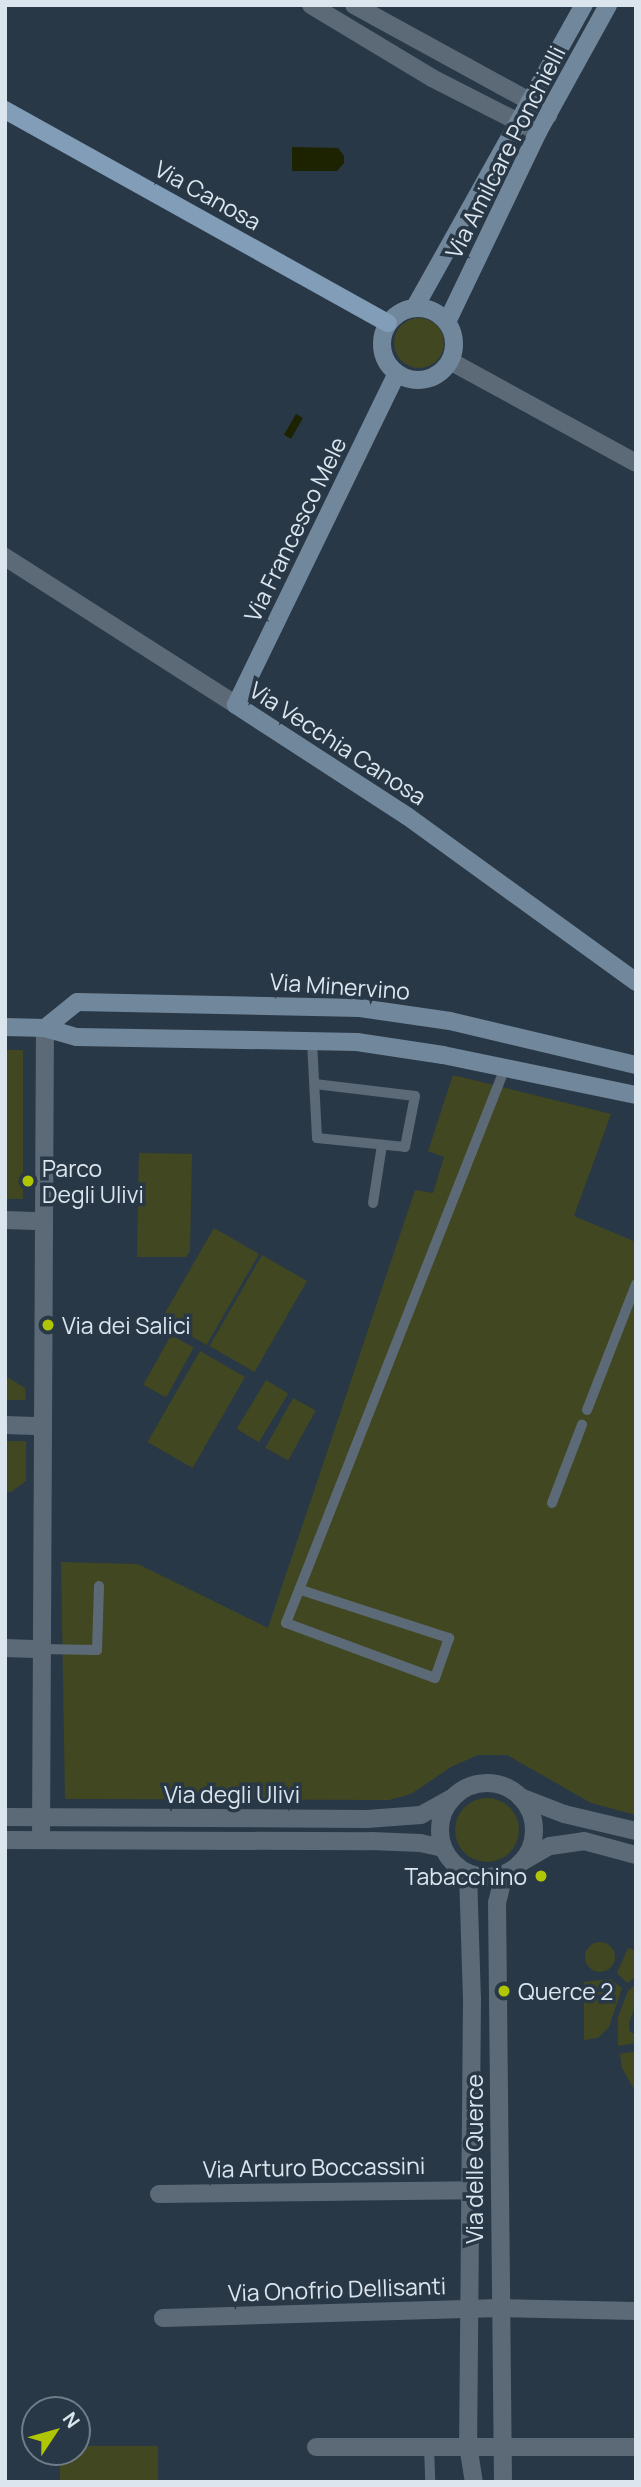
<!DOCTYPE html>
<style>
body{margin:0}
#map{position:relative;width:641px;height:2487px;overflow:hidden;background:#293846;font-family:Manrope,sans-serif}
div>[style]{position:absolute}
.green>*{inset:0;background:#404721;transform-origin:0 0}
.round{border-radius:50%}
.water>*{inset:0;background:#1d2200;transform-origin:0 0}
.service>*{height:10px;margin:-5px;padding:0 5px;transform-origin:5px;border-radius:5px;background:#5c6a77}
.minor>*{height:18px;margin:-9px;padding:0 9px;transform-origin:9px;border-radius:9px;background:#5c6a77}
.tertiary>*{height:18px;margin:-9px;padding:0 9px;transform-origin:9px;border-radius:9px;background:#5c6a77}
.tertiary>.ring{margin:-9px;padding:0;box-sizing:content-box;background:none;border:18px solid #5c6a77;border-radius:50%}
.secondary>*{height:18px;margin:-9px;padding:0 9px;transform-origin:9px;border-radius:9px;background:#71879b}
.secondary>.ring{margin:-9px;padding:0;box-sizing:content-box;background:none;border:18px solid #71879b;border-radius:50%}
.primary>*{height:18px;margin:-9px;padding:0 9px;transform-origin:9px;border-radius:9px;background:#819db7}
.dots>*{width:19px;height:19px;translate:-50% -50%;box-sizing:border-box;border:4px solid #293846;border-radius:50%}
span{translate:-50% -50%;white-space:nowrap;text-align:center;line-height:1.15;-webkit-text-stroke:7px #293846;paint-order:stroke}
.street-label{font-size:23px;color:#dbe5ee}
.poi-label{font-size:23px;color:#dbe5ee}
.left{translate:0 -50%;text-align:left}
.right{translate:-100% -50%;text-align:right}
.frame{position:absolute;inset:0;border:7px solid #dbe5ee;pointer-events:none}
.north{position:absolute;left:21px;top:2396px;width:70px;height:70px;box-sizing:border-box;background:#293846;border:2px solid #707d89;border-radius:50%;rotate:54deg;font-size:19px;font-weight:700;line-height:28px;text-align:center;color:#dbe5ee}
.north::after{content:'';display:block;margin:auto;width:24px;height:32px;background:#b0c503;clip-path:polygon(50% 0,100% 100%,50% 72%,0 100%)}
</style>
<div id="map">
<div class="green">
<div class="round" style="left:394px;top:318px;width:50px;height:50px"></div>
<div style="left:5px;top:1050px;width:18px;height:149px"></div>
<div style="clip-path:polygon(453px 1075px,611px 1114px,574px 1216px,636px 1242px,636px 1815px,591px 1803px,507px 1755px,478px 1755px,451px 1767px,411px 1794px,389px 1800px,65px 1799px,61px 1562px,138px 1564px,268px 1628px,415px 1190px,433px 1193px,444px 1157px,428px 1151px)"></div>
<div style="clip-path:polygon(139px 1153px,192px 1154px,190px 1251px,186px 1257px,137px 1257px)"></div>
<div style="left:214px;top:1228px;width:52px;height:105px;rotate:30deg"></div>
<div style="left:262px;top:1255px;width:52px;height:105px;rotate:30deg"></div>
<div style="left:171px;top:1335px;width:26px;height:57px;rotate:29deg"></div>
<div style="clip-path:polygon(6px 1349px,7px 1377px,25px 1388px,26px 1400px,5px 1400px)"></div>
<div style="left:200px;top:1351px;width:52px;height:105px;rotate:30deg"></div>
<div style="left:266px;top:1380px;width:26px;height:57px;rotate:31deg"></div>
<div style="left:293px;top:1398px;width:26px;height:57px;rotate:29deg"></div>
<div style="clip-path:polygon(5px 1441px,26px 1441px,26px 1481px,11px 1492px,5px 1492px)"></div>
<div class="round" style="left:455px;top:1798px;width:64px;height:64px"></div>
<div class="round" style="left:585px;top:1942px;width:30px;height:30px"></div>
<div style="clip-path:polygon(628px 1948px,636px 1950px,636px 1977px,627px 1983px,617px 1973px)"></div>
<div style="clip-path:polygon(610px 1979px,622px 1988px,609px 2027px,598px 2038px,584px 2040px,584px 1982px)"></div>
<div style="clip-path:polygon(636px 1984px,636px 2004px,629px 2023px,630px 2032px,636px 2034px,636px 2043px,618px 2046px,618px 2017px,628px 1991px)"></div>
<div style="clip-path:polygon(636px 2051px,635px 2065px,636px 2093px,622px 2068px,620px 2054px)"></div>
<div style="clip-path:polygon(77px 2446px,158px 2446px,158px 2482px,60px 2482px,60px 2452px,77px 2452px)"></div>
</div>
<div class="water">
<div style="clip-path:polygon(292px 147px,338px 148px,344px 156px,344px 163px,337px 171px,292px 171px)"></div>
<div style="left:296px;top:414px;width:8px;height:24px;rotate:30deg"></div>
</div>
<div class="service">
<div style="left:312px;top:1042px;width:96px;rotate:87deg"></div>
<div style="left:317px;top:1138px;width:88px;rotate:5.8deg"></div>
<div style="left:405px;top:1147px;width:52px;rotate:-78.9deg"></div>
<div style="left:415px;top:1096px;width:101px;rotate:-173.2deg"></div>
<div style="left:373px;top:1203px;width:59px;rotate:-81.2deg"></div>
<div style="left:587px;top:1410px;width:135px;rotate:-68.7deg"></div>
<div style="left:552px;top:1503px;width:84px;rotate:-69deg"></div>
<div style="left:301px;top:1590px;width:156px;rotate:18deg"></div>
<div style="left:449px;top:1638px;width:42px;rotate:109.3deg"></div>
<div style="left:435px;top:1678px;width:159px;rotate:-159.7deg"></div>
<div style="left:286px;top:1623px;width:597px;rotate:-68.47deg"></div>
<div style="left:41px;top:1649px;width:56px;rotate:1deg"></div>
<div style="left:97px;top:1650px;width:64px;rotate:-88.2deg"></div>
<div style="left:429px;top:2446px;width:36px;rotate:88deg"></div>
</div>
<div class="minor">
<div style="left:311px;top:5px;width:141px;rotate:31.1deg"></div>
<div style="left:432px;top:78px;width:119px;rotate:27deg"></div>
<div style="left:354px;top:5px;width:200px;rotate:28.7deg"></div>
<div style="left:529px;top:101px;width:24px;rotate:36deg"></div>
<div style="left:5px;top:557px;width:274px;rotate:32.6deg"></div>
<div style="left:5px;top:1220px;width:37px;rotate:2deg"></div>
<div style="left:5px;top:1425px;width:37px;rotate:2deg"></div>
<div style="left:5px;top:1648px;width:36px;rotate:2deg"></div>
<div style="left:520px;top:1797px;width:47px;rotate:21.1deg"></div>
<div style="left:564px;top:1814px;width:74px;rotate:13.3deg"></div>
<div style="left:520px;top:1863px;width:34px;rotate:-30deg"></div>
<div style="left:550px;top:1846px;width:34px;rotate:-8deg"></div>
<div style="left:584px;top:1841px;width:54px;rotate:15.1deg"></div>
<div style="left:159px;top:2194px;width:311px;rotate:-0.7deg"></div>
<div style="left:163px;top:2318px;width:336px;rotate:-1.7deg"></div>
<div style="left:499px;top:2308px;width:137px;rotate:1.3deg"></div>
<div style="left:316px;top:2447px;width:320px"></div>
</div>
<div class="tertiary">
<div style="left:450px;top:361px;width:212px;rotate:28.7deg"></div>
<div class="ring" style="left:440px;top:1783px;width:76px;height:76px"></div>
<div style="left:5px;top:1817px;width:362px;rotate:0.3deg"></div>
<div style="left:367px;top:1819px;width:54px;rotate:-4.2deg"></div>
<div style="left:421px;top:1815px;width:38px;rotate:-29deg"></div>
<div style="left:41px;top:1839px;width:811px;rotate:-89.72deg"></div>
<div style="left:5px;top:1840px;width:366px;rotate:0.2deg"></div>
<div style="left:371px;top:1841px;width:49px;rotate:2.3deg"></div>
<div style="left:420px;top:1843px;width:24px;rotate:12deg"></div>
<div style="left:468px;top:1873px;width:125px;rotate:88.2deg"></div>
<div style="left:472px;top:1998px;width:447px;rotate:90.5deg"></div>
<div style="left:468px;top:2445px;width:37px;rotate:81deg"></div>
<div style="left:503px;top:2482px;width:579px;rotate:-90.59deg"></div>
<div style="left:497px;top:1903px;width:30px;rotate:-76deg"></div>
</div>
<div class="secondary">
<div style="left:415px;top:307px;width:346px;rotate:-60.8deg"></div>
<div class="ring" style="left:382px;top:308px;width:54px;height:54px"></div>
<div style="left:447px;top:322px;width:211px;rotate:-64.4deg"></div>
<div style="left:538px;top:132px;width:145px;rotate:-61.1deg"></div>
<div style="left:397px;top:373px;width:369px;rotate:115.9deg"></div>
<div style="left:236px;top:705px;width:204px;rotate:33deg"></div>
<div style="left:407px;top:816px;width:283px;rotate:35.9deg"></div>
<div style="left:5px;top:1027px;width:40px;rotate:1.4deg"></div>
<div style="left:45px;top:1028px;width:33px;rotate:16deg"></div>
<div style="left:77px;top:1037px;width:280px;rotate:1deg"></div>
<div style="left:357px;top:1042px;width:87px;rotate:8.6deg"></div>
<div style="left:443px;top:1055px;width:197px;rotate:11.7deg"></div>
<div style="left:45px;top:1028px;width:41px;rotate:-39.1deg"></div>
<div style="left:77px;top:1002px;width:283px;rotate:1.2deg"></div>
<div style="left:360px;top:1008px;width:91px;rotate:8.2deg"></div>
<div style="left:450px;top:1021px;width:191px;rotate:13.3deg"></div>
</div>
<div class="primary">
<div style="left:5px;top:110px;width:438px;rotate:29.1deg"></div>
</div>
<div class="dots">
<div style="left:28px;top:1181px;background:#b0c503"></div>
<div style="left:48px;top:1325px;background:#b0c503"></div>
<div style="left:541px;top:1876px;background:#b0c503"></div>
<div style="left:504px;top:1991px;background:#b0c503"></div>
</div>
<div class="street-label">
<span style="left:505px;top:152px;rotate:-63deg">Via Amilcare Ponchielli</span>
<span style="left:208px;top:195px;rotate:29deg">Via Canosa</span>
<span style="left:295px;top:529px;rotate:-64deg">Via Francesco Mele</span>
<span style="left:338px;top:743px;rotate:33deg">Via Vecchia Canosa</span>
<span style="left:340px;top:986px;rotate:4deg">Via Minervino</span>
<span style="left:232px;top:1794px">Via degli Ulivi</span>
<span style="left:474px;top:2159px;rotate:-90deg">Via delle Querce</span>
<span style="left:314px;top:2167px;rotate:-1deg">Via Arturo Boccassini</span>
<span style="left:337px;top:2289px;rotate:-2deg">Via Onofrio Dellisanti</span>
</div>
<div class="poi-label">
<span class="left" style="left:42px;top:1181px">Parco<br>Degli Ulivi</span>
<span class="left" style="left:62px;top:1325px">Via dei Salici</span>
<span class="right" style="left:527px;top:1876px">Tabacchino</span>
<span class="left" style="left:518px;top:1991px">Querce 2</span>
</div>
<div class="frame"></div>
<div class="north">N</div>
</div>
